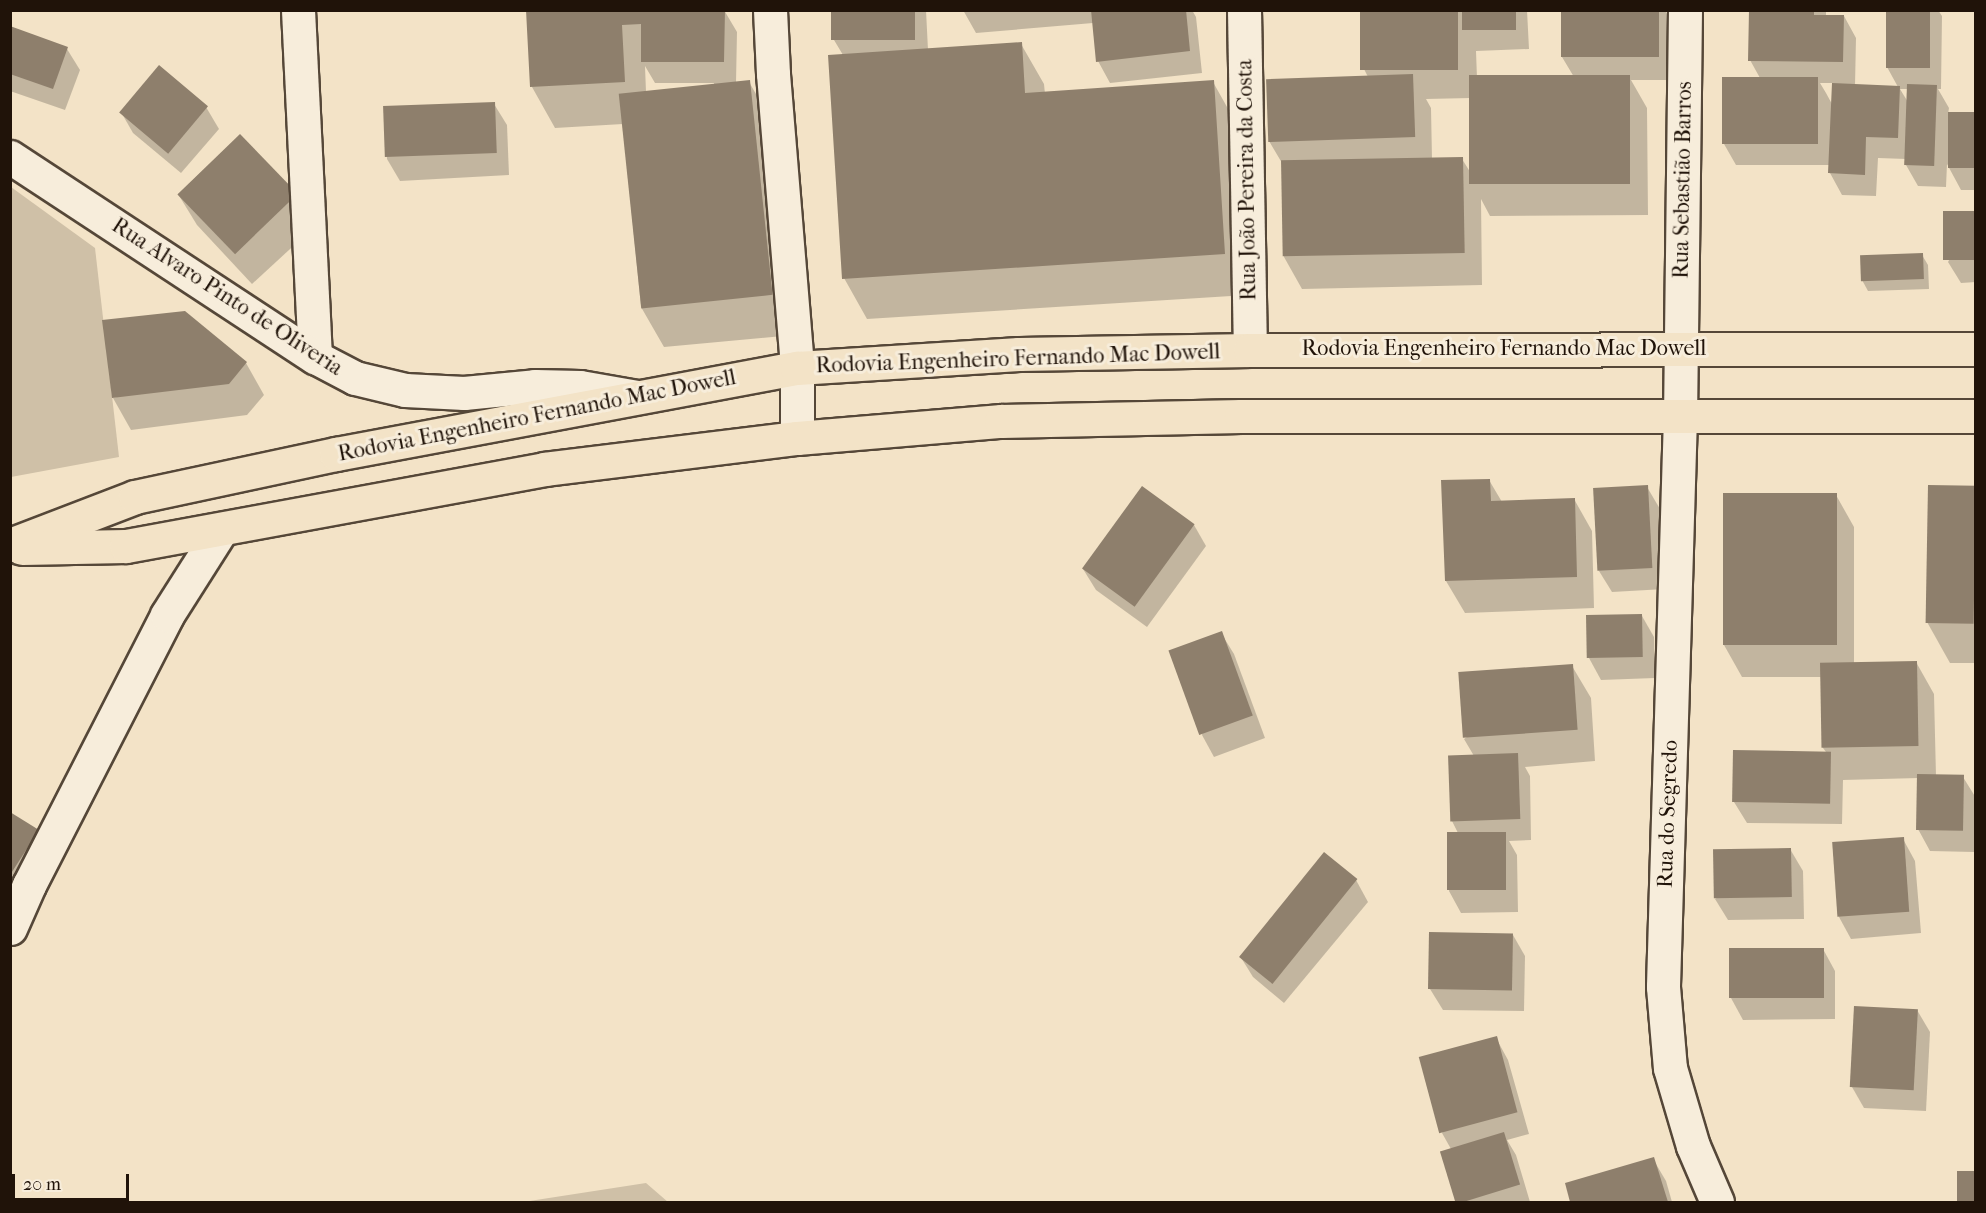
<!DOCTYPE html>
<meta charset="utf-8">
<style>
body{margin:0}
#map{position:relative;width:1986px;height:1213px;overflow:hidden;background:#f3e3c7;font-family:"IM FELL French Canon",serif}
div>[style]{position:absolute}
.green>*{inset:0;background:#cfc0a7}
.shadow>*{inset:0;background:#0003}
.building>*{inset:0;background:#8e7f6c;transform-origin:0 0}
.roads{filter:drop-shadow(2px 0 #554738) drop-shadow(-2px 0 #554738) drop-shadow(0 2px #554738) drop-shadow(0 -2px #554738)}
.street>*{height:33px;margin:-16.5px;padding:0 16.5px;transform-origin:16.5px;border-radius:16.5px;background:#f7eddb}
.primary>*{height:33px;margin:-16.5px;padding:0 16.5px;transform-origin:16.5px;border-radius:16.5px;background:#f3e3c7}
span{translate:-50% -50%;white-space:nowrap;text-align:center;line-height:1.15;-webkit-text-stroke:6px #f7eddb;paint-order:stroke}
.street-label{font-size:22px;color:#201309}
.frame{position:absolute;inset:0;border:12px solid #201309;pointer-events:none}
.scale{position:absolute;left:12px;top:1174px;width:117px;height:27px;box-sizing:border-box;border:3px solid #201309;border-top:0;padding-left:8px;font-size:18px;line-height:21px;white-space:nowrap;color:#201309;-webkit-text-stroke:4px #f7eddb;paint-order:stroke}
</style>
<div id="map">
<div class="green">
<div style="clip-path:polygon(11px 187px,95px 248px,119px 457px,11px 477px)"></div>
<div style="clip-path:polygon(646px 1183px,668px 1202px,523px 1202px)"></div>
</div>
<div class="shadow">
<div style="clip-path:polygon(evenodd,528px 10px,724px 10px,737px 32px,736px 83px,749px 82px,773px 123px,793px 335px,664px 347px,641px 307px,623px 124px,555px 128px,532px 87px,528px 10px,645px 66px,655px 83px,714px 83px,714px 85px,646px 92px,645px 66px)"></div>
<div style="clip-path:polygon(833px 10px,926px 10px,928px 50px,1021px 44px,1044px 84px,1045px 94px,1213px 82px,1236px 123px,1247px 295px,867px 319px,844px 278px,843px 55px,834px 40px)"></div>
<div style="clip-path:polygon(963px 10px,1192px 10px,1196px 17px,1202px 73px,1110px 83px,1098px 61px,1093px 23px,976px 33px)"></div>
<div style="clip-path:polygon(evenodd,1361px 10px,1527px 10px,1529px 49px,1476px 51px,1477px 78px,1574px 77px,1562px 57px,1561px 10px,1665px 10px,1671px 22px,1670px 80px,1631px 80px,1647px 108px,1648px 215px,1490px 216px,1481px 199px,1482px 285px,1302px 289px,1284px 257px,1282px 163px,1269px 141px,1368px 77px,1364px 69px,1361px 10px,1471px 98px,1472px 175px,1462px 159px,1432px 159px,1431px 108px,1426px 99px,1471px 98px)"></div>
<div style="clip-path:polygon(evenodd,1751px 10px,1826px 10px,1826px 16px,1844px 16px,1856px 38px,1855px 86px,1898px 87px,1887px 67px,1887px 10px,1938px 10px,1942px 16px,1941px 89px,1938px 89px,1949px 108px,1948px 114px,1976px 114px,1976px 190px,1961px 190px,1947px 164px,1946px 187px,1918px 186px,1906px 165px,1906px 159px,1878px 158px,1876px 196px,1842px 195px,1830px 173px,1830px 165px,1736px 165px,1724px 144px,1760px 78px,1750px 60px,1751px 10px,1820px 83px,1833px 83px,1832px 104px,1826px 93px,1820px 83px,1751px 10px,1900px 89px,1908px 89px,1908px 102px,1903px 94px,1900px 89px)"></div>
<div style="clip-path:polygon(10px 28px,67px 49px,80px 70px,65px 110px,10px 91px)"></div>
<div style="clip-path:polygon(494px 104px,507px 125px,509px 175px,400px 181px,387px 159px,385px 110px)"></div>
<div style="clip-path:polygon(206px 107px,219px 129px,181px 173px,133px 133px,121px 112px)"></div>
<div style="clip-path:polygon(239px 136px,314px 227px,252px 284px,197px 225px,178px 194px)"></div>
<div style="clip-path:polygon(1976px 212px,1976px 282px,1961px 283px,1948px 262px)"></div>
<div style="clip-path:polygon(1922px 255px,1928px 265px,1929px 289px,1868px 291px,1862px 280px)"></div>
<div style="clip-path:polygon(246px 363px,264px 395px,247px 415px,131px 430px,113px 398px)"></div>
<div style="clip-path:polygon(1489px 480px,1502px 502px,1574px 499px,1592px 531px,1594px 608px,1465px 613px,1446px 581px,1443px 482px)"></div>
<div style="clip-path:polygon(1647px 487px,1660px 509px,1665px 589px,1612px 592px,1599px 571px)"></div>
<div style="clip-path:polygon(1976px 487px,1976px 663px,1950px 663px,1927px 622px)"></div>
<div style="clip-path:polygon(1836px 495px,1854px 527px,1854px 664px,1916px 662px,1934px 694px,1936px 776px,1963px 777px,1976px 798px,1974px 852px,1930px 851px,1918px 829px,1919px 778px,1843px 780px,1842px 824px,1747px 823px,1734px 802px,1826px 752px,1823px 748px,1822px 677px,1742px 677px,1724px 645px)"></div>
<div style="clip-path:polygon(1194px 525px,1206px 546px,1147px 627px,1096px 590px,1083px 569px)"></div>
<div style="clip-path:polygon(1642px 616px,1654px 637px,1655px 678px,1601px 680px,1589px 658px)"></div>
<div style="clip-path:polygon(1221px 633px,1234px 654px,1265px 738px,1214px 757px,1202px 735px)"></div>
<div style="clip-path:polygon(1572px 666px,1591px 698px,1595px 761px,1525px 767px,1530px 776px,1531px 840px,1509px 841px,1517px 855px,1518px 912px,1461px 913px,1449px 891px,1459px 835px,1452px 821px,1474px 756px,1464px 739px)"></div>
<div style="clip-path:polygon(10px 814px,38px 831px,56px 863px,10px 936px)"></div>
<div style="clip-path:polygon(1903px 839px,1915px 861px,1921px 933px,1851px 939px,1839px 917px,1833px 844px)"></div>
<div style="clip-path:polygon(1790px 849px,1803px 871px,1804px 919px,1728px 920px,1715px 899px)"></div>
<div style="clip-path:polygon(1356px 880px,1368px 902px,1284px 1003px,1253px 977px,1240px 956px)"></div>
<div style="clip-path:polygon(1513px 935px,1525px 956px,1524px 1011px,1443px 1010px,1430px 989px)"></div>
<div style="clip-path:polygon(1823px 949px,1835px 971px,1835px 1019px,1743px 1020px,1731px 998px)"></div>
<div style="clip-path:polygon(1917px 1010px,1930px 1032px,1926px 1111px,1864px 1108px,1852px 1087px)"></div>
<div style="clip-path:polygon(1496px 1038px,1508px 1060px,1529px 1134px,1507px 1140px,1516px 1155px,1530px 1202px,1457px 1202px,1442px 1152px,1451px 1149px,1442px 1133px)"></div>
<div style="clip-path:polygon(1653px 1159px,1666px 1181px,1672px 1202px,1572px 1202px,1566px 1184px)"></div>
</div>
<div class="building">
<div style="clip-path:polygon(526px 10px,725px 10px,724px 62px,641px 62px,641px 24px,622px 25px,625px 82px,530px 87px)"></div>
<div style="left:831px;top:10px;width:84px;height:30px"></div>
<div style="clip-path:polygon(1091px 10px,1186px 10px,1190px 51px,1096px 62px)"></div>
<div style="left:1360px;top:10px;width:98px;height:60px"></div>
<div style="left:1462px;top:10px;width:54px;height:20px"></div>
<div style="left:1561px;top:10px;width:98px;height:47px"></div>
<div style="clip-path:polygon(1749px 10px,1814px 10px,1814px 15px,1844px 15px,1843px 62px,1748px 61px)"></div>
<div style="left:1886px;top:10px;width:44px;height:58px"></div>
<div style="clip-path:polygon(10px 26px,68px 47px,53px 89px,10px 74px)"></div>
<div style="clip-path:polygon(1022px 42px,1025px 93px,1214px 80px,1225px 254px,842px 279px,828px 55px)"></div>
<div style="left:159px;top:65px;width:64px;height:62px;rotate:40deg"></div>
<div style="left:1413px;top:74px;width:63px;height:147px;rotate:88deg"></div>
<div style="left:1630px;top:75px;width:109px;height:161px;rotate:90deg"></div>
<div style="left:1722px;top:77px;width:96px;height:67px"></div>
<div style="left:750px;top:80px;width:216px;height:132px;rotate:84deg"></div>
<div style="clip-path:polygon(1832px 83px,1900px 86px,1898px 138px,1866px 137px,1865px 175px,1828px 173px)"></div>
<div style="left:1907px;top:84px;width:30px;height:81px;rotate:2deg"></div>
<div style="left:495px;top:102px;width:51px;height:112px;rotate:88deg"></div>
<div style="left:1948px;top:112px;width:28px;height:56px"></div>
<div style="left:240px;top:134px;width:83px;height:87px;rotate:46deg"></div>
<div style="left:1463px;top:157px;width:96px;height:182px;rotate:89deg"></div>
<div style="left:1976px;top:211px;width:49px;height:33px;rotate:90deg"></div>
<div style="left:1923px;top:253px;width:26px;height:63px;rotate:88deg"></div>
<div style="clip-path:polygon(185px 311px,247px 362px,229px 384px,112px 398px,102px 320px)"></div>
<div style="clip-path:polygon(1490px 479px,1491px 501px,1575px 498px,1577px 577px,1445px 581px,1441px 480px)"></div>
<div style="left:1648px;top:485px;width:83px;height:55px;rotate:87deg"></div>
<div style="left:1928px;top:485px;width:48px;height:138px;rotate:1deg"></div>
<div style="left:1142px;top:486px;width:65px;height:102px;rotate:36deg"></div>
<div style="left:1723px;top:493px;width:114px;height:152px"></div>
<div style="left:1642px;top:614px;width:43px;height:56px;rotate:89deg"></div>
<div style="left:1222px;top:631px;width:90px;height:57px;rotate:70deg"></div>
<div style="left:1917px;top:661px;width:85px;height:97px;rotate:89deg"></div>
<div style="left:1573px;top:664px;width:66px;height:115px;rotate:86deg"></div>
<div style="left:1733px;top:750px;width:98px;height:52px;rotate:1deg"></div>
<div style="left:1518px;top:753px;width:66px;height:70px;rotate:88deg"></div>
<div style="left:1917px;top:774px;width:47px;height:56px;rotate:1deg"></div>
<div style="clip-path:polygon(10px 812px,39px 830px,10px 875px)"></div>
<div style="left:1506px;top:832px;width:58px;height:59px;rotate:90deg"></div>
<div style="left:1904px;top:837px;width:75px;height:72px;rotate:86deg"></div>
<div style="left:1791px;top:848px;width:49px;height:78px;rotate:89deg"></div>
<div style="left:1324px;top:852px;width:43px;height:135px;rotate:39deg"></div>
<div style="left:1429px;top:932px;width:84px;height:57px;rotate:1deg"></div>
<div style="left:1729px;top:948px;width:95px;height:50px"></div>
<div style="left:1854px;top:1006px;width:64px;height:81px;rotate:3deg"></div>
<div style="left:1497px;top:1036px;width:79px;height:81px;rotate:75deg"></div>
<div style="left:1504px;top:1132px;width:55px;height:67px;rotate:73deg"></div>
<div style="clip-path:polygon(1654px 1157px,1668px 1202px,1570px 1202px,1565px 1183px)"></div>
<div style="left:1957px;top:1171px;width:19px;height:31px"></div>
</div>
<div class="roads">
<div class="street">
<div style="left:298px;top:10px;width:347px;rotate:87.2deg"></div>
<div style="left:770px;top:10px;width:64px;rotate:87.3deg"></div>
<div style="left:773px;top:74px;width:295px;rotate:85.3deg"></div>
<div style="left:797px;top:368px;width:70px;rotate:90deg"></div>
<div style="left:1244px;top:10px;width:340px;rotate:89deg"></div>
<div style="left:1685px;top:10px;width:406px;rotate:90.7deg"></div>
<div style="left:1680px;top:416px;width:571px;rotate:91.71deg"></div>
<div style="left:1663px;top:987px;width:81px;rotate:85.1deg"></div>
<div style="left:1670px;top:1068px;width:81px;rotate:73.6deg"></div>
<div style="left:1693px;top:1146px;width:61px;rotate:66.8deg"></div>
<div style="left:10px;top:157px;width:365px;rotate:33.3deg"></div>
<div style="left:315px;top:357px;width:45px;rotate:27.7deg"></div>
<div style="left:355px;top:378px;width:51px;rotate:13.5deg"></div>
<div style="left:405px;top:390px;width:59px;rotate:2.9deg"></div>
<div style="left:464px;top:393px;width:71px;rotate:-5.6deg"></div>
<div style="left:535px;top:386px;width:45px;rotate:1.3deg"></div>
<div style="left:580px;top:387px;width:58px;rotate:10deg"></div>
<div style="left:10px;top:928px;width:47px;rotate:-66.2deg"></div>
<div style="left:29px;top:885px;width:303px;rotate:-62.9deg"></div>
<div style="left:167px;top:615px;width:101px;rotate:-57.6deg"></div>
</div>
<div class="primary">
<div style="left:10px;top:545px;width:134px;rotate:-21deg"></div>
<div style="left:135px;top:497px;width:206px;rotate:-12.1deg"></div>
<div style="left:336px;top:454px;width:469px;rotate:-10.6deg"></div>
<div style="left:797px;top:368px;width:222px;rotate:-3.6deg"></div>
<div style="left:1019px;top:354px;width:231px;rotate:-1deg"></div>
<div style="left:1250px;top:350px;width:726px;rotate:-0.08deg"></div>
<div style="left:22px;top:548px;width:104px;rotate:-1.1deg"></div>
<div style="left:126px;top:546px;width:425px;rotate:-10.4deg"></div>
<div style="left:544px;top:469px;width:255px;rotate:-7deg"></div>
<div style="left:797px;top:438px;width:205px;rotate:-4.8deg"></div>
<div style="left:1001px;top:421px;width:240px;rotate:-1.2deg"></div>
<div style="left:1241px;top:416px;width:735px"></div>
</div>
</div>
<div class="street-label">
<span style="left:1247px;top:180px;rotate:-91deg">Rua João Pereira da Costa</span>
<span style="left:1683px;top:180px;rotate:-89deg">Rua Sebastião Barros</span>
<span style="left:227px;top:297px;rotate:33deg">Rua Alvaro Pinto de Oliveria</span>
<span style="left:1504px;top:349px">Rodovia Engenheiro Fernando Mac Dowell</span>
<span style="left:1018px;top:359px;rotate:-2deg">Rodovia Engenheiro Fernando Mac Dowell</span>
<span style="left:537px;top:416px;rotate:-11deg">Rodovia Engenheiro Fernando Mac Dowell</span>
<span style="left:1668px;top:814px;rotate:-88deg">Rua do Segredo</span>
</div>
<div class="frame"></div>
<div class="scale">20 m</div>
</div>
